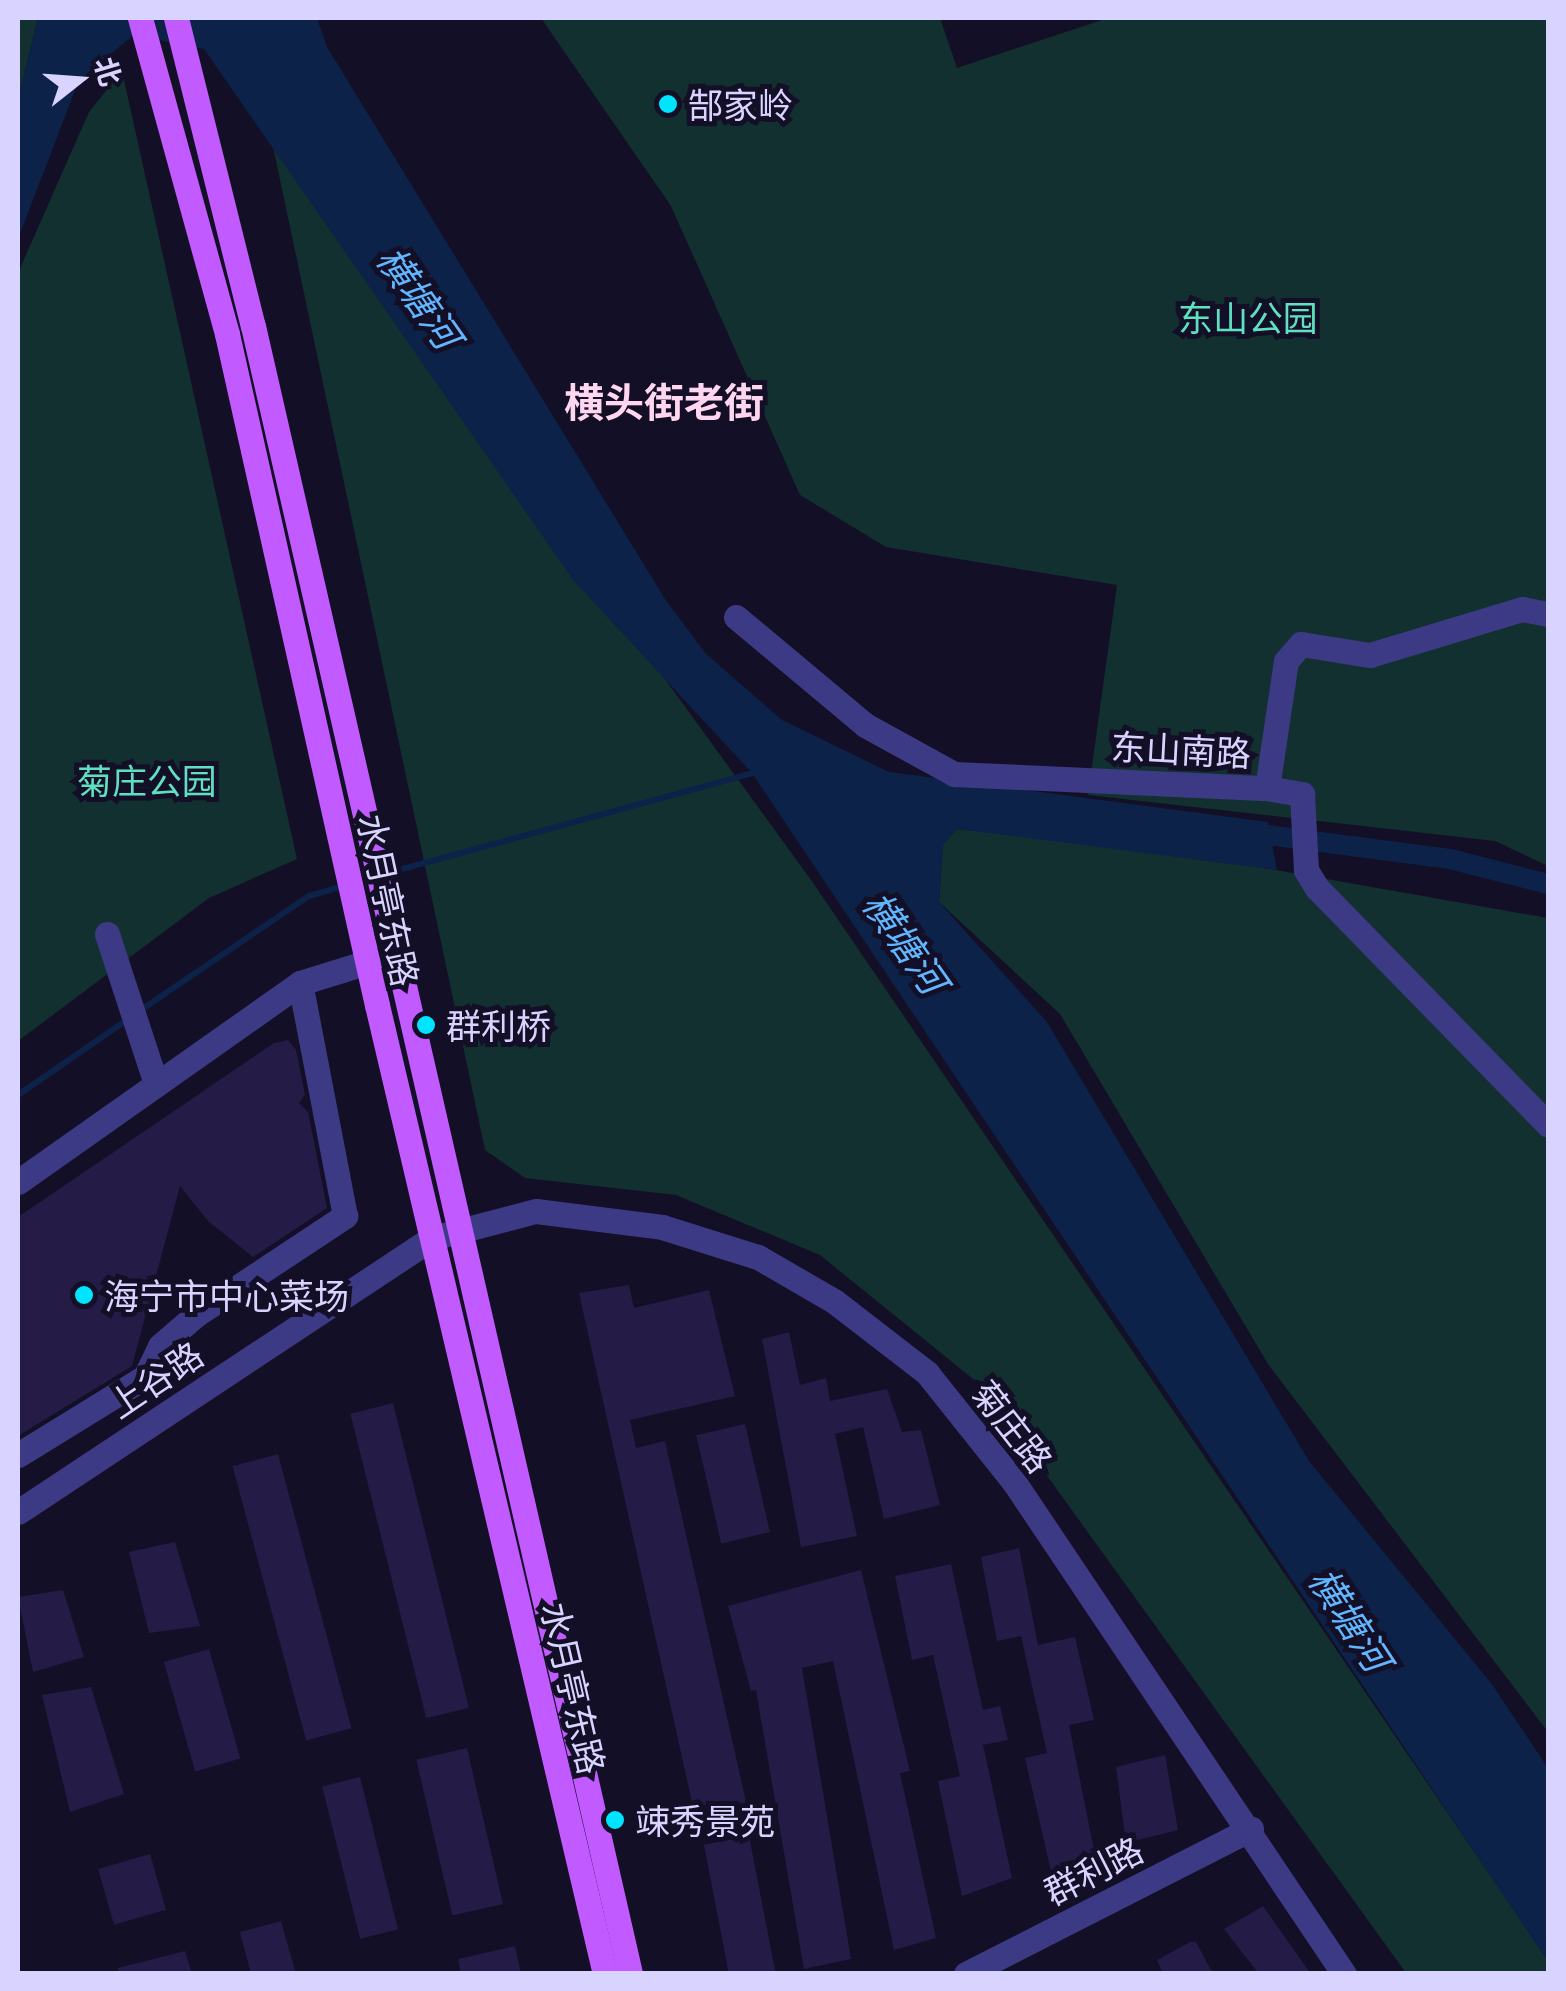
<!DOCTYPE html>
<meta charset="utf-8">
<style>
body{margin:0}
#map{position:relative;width:1566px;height:1991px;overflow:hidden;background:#130f26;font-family:Lato,"Noto Sans SC",sans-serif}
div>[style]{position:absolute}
.green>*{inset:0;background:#12302f}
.water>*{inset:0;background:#0c2248}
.stream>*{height:6px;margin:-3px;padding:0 3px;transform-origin:3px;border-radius:3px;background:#0c2248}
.canal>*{height:20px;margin:-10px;padding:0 10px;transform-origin:10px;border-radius:10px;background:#0c2248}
.building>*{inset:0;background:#241b47;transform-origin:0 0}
.minor>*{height:25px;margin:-12.5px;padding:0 12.5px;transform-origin:12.5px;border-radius:12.5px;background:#3d3a85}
.major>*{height:25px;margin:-12.5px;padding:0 12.5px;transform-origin:12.5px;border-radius:12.5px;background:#c25bff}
.dots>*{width:28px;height:28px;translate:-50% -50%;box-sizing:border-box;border:5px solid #130f26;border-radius:50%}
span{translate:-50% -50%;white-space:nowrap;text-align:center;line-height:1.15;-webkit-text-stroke:10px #130f26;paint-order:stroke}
.poi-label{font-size:35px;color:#d9d4ff}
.left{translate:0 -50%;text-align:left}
.park-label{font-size:35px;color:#5fe0c0}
.street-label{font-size:35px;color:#d9d4ff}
.water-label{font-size:38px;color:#62b6ff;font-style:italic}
.quarter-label{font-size:40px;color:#ffd6f0;font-weight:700}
.frame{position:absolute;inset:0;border:20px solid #d9d4ff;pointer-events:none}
.north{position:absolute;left:30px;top:30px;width:100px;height:100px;-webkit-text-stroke:8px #130f26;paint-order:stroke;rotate:73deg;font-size:28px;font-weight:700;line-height:40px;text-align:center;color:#d9d4ff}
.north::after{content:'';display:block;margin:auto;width:35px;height:45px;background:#d9d4ff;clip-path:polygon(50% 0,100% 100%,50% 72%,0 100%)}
</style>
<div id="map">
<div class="green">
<div style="clip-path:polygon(18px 18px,38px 18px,18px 100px)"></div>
<div style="clip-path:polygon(541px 18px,940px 18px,957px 68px,1108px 18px,1548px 18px,1548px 866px,1495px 841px,1088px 795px,1117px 585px,886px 547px,800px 495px,671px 206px)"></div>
<div style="clip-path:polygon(122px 71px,297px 859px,209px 898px,18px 1041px,18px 273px,89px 112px)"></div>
<div style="clip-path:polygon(271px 137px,811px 880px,1548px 1960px,1548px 1973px,1406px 1973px,983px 1387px,820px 1255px,676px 1195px,525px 1178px,485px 1150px)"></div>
<div style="clip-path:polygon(957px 829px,1196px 856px,1548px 918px,1548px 1732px,1268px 1364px,1060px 1014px,939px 902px,943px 844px)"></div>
</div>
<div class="water">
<div style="clip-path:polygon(38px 18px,317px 18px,327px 47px,665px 599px,706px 654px,782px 720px,889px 772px,1268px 822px,1277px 870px,957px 829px,943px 845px,939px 902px,1047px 1022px,1309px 1461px,1491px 1683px,1548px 1768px,1548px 1962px,752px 773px,573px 580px,204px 49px,134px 35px,79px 80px,18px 239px,18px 100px)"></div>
</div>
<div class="stream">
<div style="left:384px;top:874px;width:382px;rotate:-15.3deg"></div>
<div style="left:138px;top:1012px;width:207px;rotate:-34.2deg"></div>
<div style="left:309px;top:896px;width:36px;rotate:-16deg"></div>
<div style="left:18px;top:1095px;width:134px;rotate:-34.6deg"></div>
</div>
<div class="canal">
<div style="left:1245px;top:832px;width:207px;rotate:7.5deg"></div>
<div style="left:1450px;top:859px;width:101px;rotate:14.3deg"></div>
</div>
<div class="building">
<div style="clip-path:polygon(288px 1040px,296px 1050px,305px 1095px,299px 1103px,308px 1112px,327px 1208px,253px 1257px,208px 1221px,180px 1186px,132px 1366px,18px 1436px,18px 1217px,274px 1043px)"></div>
<div style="clip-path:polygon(629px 1285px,634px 1308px,709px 1290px,735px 1396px,630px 1420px,636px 1448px,665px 1441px,747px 1806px,695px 1816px,579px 1293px)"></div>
<div style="clip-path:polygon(789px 1332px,800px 1385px,826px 1378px,830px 1401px,887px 1389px,902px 1432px,921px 1430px,940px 1505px,884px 1519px,863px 1427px,835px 1434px,857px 1536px,801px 1547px,762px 1339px)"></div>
<div style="left:393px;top:1403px;width:314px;height:44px;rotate:76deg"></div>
<div style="left:745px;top:1424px;width:111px;height:50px;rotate:77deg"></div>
<div style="left:278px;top:1454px;width:284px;height:47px;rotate:75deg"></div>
<div style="clip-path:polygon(175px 1542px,200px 1626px,149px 1633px,129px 1552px)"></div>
<div style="clip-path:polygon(1019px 1548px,1038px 1645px,1075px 1637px,1094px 1720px,1069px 1725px,1097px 1865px,1053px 1880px,1025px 1758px,1047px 1753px,1021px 1636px,997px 1641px,981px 1557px)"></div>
<div style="clip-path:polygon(951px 1564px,983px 1710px,1000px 1706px,1008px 1740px,983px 1745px,1012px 1878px,962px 1896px,938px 1781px,960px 1776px,933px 1655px,912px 1660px,895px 1576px)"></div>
<div style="clip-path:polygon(861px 1570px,910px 1771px,900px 1773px,936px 1938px,894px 1950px,833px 1661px,802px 1668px,851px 1959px,804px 1969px,756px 1690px,751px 1691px,728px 1606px)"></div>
<div style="clip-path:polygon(63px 1590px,84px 1657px,33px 1672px,18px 1597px)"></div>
<div style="left:209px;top:1649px;width:114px;height:47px;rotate:74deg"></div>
<div style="clip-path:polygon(91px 1687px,124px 1794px,70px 1812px,42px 1695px)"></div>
<div style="left:467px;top:1748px;width:160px;height:52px;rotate:77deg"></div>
<div style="clip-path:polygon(1165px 1755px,1178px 1830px,1126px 1843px,1116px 1767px)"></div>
<div style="left:360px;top:1777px;width:157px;height:39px;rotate:76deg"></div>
<div style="left:749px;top:1836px;width:141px;height:46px;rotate:79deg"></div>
<div style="left:150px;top:1854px;width:58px;height:54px;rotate:74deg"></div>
<div style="clip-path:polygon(1263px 1906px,1311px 1974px,1259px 1974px,1224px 1929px)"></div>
<div style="clip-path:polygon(281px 1921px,296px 1974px,251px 1974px,240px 1932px)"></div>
<div style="clip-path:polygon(1190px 1942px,1196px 1942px,1213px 1974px,1163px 1974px,1157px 1960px)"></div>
<div style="clip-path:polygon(515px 1946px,521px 1974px,461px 1974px,458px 1959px)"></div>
<div style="clip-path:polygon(185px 1951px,192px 1974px,118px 1974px,118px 1968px)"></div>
</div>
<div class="minor">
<div style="left:736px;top:617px;width:168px;rotate:39.9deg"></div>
<div style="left:865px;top:725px;width:102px;rotate:28.8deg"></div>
<div style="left:954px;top:774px;width:313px;rotate:2.6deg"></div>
<div style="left:1267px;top:788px;width:128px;rotate:-81.5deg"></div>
<div style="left:1286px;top:661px;width:23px;rotate:-49deg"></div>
<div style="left:1301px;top:644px;width:70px;rotate:9.1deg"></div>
<div style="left:1370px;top:655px;width:159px;rotate:-16.8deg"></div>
<div style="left:1522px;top:609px;width:26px;rotate:11deg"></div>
<div style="left:1267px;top:788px;width:36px;rotate:10deg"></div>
<div style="left:1302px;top:794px;width:76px;rotate:87deg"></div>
<div style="left:1306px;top:870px;width:21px;rotate:59deg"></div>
<div style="left:1317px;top:888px;width:331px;rotate:45.7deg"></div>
<div style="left:107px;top:934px;width:158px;rotate:71.9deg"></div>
<div style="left:18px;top:1182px;width:345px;rotate:-35.2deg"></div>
<div style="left:300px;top:983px;width:71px;rotate:-17.2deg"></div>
<div style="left:18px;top:1455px;width:149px;rotate:-31.6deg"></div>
<div style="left:145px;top:1377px;width:34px;rotate:-64deg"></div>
<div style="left:160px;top:1346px;width:49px;rotate:-40.9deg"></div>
<div style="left:197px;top:1314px;width:178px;rotate:-33.5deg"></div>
<div style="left:345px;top:1216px;width:237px;rotate:-100.9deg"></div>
<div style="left:18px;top:1512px;width:496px;rotate:-33.5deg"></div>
<div style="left:432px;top:1238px;width:107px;rotate:-14.6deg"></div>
<div style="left:536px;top:1211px;width:127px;rotate:7.2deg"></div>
<div style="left:662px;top:1227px;width:101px;rotate:17.4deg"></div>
<div style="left:758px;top:1257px;width:88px;rotate:30.1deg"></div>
<div style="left:834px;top:1301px;width:118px;rotate:37.7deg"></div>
<div style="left:927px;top:1373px;width:139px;rotate:51.4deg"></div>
<div style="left:1014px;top:1482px;width:592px;rotate:56.15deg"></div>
<div style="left:966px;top:1974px;width:320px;rotate:-27deg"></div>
</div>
<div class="major">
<div style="left:140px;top:18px;width:328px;rotate:74.6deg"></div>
<div style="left:227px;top:334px;width:688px;rotate:77.4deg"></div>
<div style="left:377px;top:1005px;width:995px;rotate:76.76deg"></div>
<div style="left:176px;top:18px;width:317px;rotate:76deg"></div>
<div style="left:253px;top:326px;width:1691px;rotate:77.11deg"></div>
</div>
<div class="dots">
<div style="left:668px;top:104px;background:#00e5ff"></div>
<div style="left:426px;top:1025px;background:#00e5ff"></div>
<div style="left:84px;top:1295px;background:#00e5ff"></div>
<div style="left:615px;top:1820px;background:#00e5ff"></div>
</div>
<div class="poi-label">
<span class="left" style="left:688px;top:104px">郜家岭</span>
<span class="left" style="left:446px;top:1025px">群利桥</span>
<span class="left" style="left:104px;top:1295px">海宁市中心菜场</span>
<span class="left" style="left:635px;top:1820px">竦秀景苑</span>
</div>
<div class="park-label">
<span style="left:1248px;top:317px">东山公园</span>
<span style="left:147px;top:780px">菊庄公园</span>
</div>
<div class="street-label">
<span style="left:1181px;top:749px;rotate:3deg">东山南路</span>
<span style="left:389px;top:900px;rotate:78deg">水月亭东路</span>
<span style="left:155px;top:1379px;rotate:-34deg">上谷路</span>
<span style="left:1013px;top:1426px;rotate:52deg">菊庄路</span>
<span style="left:574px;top:1688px;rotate:77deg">水月亭东路</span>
<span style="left:1093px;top:1870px;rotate:-27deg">群利路</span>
</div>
<div class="water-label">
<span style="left:419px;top:297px;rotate:55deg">横塘河</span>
<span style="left:905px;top:942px;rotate:55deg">横塘河</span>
<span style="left:1350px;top:1619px;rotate:57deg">横塘河</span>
</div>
<div class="quarter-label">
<span style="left:664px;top:402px">横头街老街</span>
</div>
<div class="frame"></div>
<div class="north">北</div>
</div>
